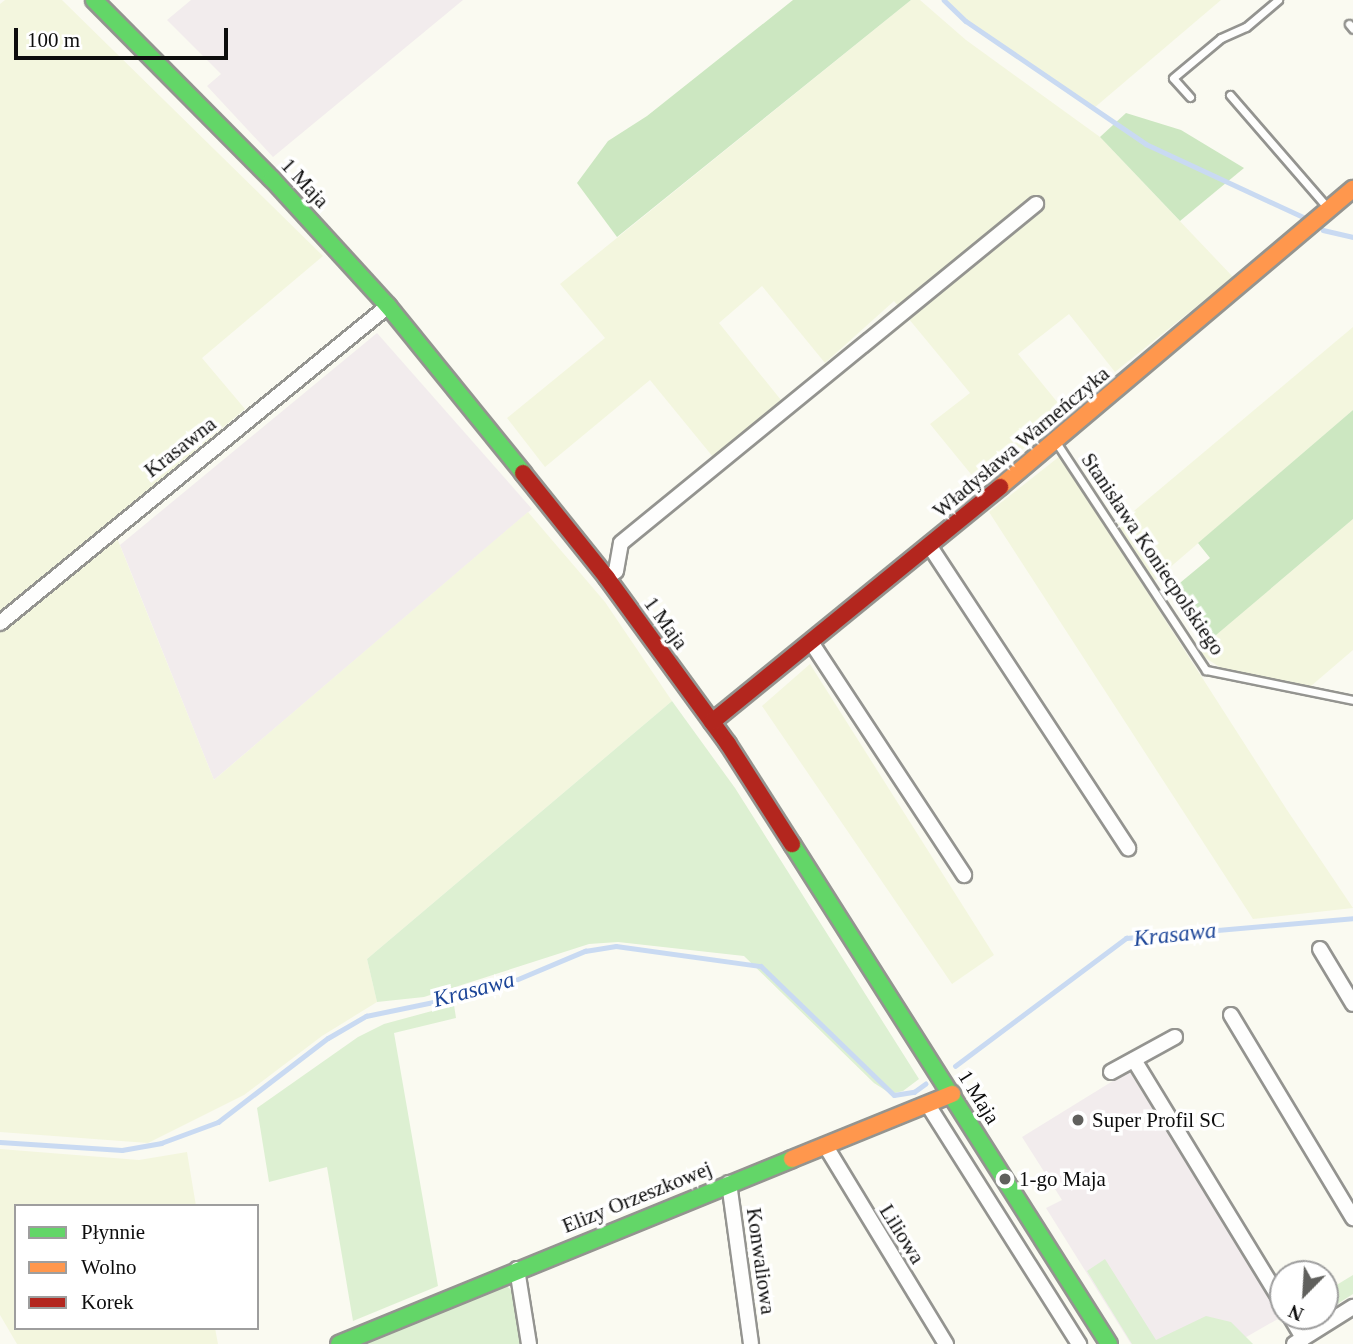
<!DOCTYPE html>
<meta charset="utf-8">
<style>
body{margin:0}
#map{position:relative;width:1353px;height:1344px;overflow:hidden;background:#fafaf1;font-family:Georgia,serif}
div>[style]{position:absolute}
.industrial>*{inset:0;background:#f2eced}
.farmland>*{inset:0;background:#f3f6de}
.green>*{inset:0;background:#ddf0d2}
.forest>*{inset:0;background:#cce7c1}
.stream>*{height:4.5px;margin:-2.25px;padding:0 2.25px;transform-origin:2.25px;border-radius:2.25px;background:#c9daf2}
.roads{filter:drop-shadow(2px 0 #949490) drop-shadow(-2px 0 #949490) drop-shadow(0 2px #949490) drop-shadow(0 -2px #949490)}
.lane>*{height:7px;margin:-3.5px;padding:0 3.5px;transform-origin:3.5px;border-radius:3.5px;background:#fefefd}
.street>*{height:14px;margin:-7px;padding:0 7px;transform-origin:7px;border-radius:7px;background:#fefefd}
.fast>*{height:16px;margin:-8px;padding:0 8px;transform-origin:8px;border-radius:8px;background:#63d668}
.slow>*{height:16px;margin:-8px;padding:0 8px;transform-origin:8px;border-radius:8px;background:#ff974d}
.jam>*{height:16px;margin:-8px;padding:0 8px;transform-origin:8px;border-radius:8px;background:#b3261e}
.dots>*{width:19px;height:19px;translate:-50% -50%;box-sizing:border-box;border:4px solid #fff;border-radius:50%}
span{translate:-50% -50%;white-space:nowrap;text-align:center;line-height:1.15;-webkit-text-stroke:7px #fff;paint-order:stroke}
.street-label{font-size:21px;color:#0d0d0d}
.poi-label{font-size:21px;color:#0d0d0d}
.left{translate:0 -50%;text-align:left}
.water-label{font-size:23px;color:#1c4598;font-style:italic}
.legend{position:absolute;left:14px;top:1204px;width:245px;height:126px;box-sizing:border-box;background:#fff;border:2px solid #9e9e9e;margin:0;padding:9px 12px;list-style:none;font-size:21px;color:#0d0d0d}
.legend li{display:flex;align-items:center;gap:14px;height:35px}
.legend b{width:35px;border:2px solid #9e9e9e}
.north{position:absolute;left:1269px;top:1260px;width:70px;height:70px;box-sizing:border-box;background:#fff;border:2px solid #9e9e9e;border-radius:50%;rotate:204deg;font-size:19px;font-weight:700;line-height:28px;text-align:center;color:#0d0d0d}
.north::after{content:'';display:block;margin:auto;width:24px;height:32px;background:#60605d;clip-path:polygon(50% 0,100% 100%,50% 72%,0 100%)}
.scale{position:absolute;left:14px;top:28px;width:214px;height:32px;box-sizing:border-box;border:4px solid #0d0d0d;border-top:0;padding-left:9px;font-size:21px;line-height:24px;white-space:nowrap;color:#0d0d0d;-webkit-text-stroke:5px #fff;paint-order:stroke}
</style>
<div id="map">
<div class="industrial">
<div style="clip-path:polygon(191px 0,463px 0,273px 157px,207px 86px,221px 74px,167px 20px)"></div>
<div style="clip-path:polygon(377px 333px,532px 509px,214px 780px,120px 545px)"></div>
<div style="clip-path:polygon(1129px 1071px,1283px 1316px,1234px 1344px,1131px 1344px,1046px 1208px,1062px 1200px,1022px 1137px)"></div>
</div>
<div class="farmland">
<div style="clip-path:polygon(5px 0,62px 0,323px 256px,202px 358px,245px 409px,0 616px,0 4px)"></div>
<div style="clip-path:polygon(911px 0,920px 0,966px 40px,1100px 137px,1233px 277px,1115px 372px,1069px 314px,1018px 354px,1067px 414px,979px 484px,930px 424px,970px 393px,894px 301px,825px 363px,762px 286px,719px 323px,781px 400px,713px 457px,650px 380px,545px 467px,507px 418px,605px 338px,560px 284px)"></div>
<div style="clip-path:polygon(944px 0,1221px 0,1094px 108px,966px 21px)"></div>
<div style="clip-path:polygon(1353px 327px,1353px 410px,1153px 582px,1116px 526px)"></div>
<div style="clip-path:polygon(1060px 456px,1287px 810px,1353px 908px,1253px 919px,989px 512px)"></div>
<div style="clip-path:polygon(528px 512px,605px 602px,672px 701px,367px 959px,377px 1002px,322px 1036px,244px 1095px,148px 1143px,0 1132px,0 632px,115px 533px,214px 780px)"></div>
<div style="clip-path:polygon(1353px 519px,1353px 650px,1311px 686px,1226px 671px,1196px 652px)"></div>
<div style="clip-path:polygon(810px 664px,994px 955px,952px 984px,762px 706px)"></div>
<div style="clip-path:polygon(0 1149px,139px 1160px,187px 1152px,196px 1206px,16px 1206px,16px 1328px,215px 1328px,218px 1344px,17px 1344px,0 1315px)"></div>
</div>
<div class="green">
<div style="clip-path:polygon(672px 701px,735px 788px,919px 1079px,903px 1091px,891px 1094px,874px 1083px,744px 956px,618px 942px,589px 944px,424px 997px,377px 1002px,367px 959px)"></div>
<div style="clip-path:polygon(454px 1005px,456px 1018px,394px 1033px,438px 1286px,353px 1321px,327px 1167px,269px 1182px,257px 1108px,358px 1037px,384px 1024px)"></div>
<div style="clip-path:polygon(1105px 1259px,1156px 1340px,1206px 1316px,1231px 1322px,1253px 1344px,1132px 1344px,1087px 1271px)"></div>
<div style="clip-path:polygon(1353px 1275px,1353px 1294px,1325px 1312px,1325px 1292px)"></div>
<div style="clip-path:polygon(504px 1284px,515px 1293px,522px 1344px,352px 1344px)"></div>
</div>
<div class="forest">
<div style="clip-path:polygon(793px 0,911px 0,617px 237px,577px 183px,608px 141px,647px 116px)"></div>
<div style="clip-path:polygon(1126px 113px,1181px 130px,1244px 168px,1180px 221px,1100px 137px)"></div>
<div style="clip-path:polygon(1353px 410px,1353px 519px,1209px 641px,1169px 592px,1210px 558px,1198px 543px)"></div>
</div>
<div class="stream">
<div style="left:944px;top:0;width:30px;rotate:44deg"></div>
<div style="left:966px;top:21px;width:218px;rotate:34.3deg"></div>
<div style="left:1146px;top:144px;width:173px;rotate:24.9deg"></div>
<div style="left:1323px;top:230px;width:31px;rotate:13deg"></div>
<div style="left:955px;top:1066px;width:214px;rotate:-36.8deg"></div>
<div style="left:1126px;top:938px;width:228px;rotate:-5deg"></div>
<div style="left:0;top:1142px;width:122px;rotate:3.8deg"></div>
<div style="left:122px;top:1150px;width:40px;rotate:-10deg"></div>
<div style="left:161px;top:1143px;width:61px;rotate:-20.2deg"></div>
<div style="left:218px;top:1122px;width:138px;rotate:-37.4deg"></div>
<div style="left:328px;top:1038px;width:44px;rotate:-30.1deg"></div>
<div style="left:366px;top:1016px;width:129px;rotate:-11.7deg"></div>
<div style="left:492px;top:990px;width:101px;rotate:-22.8deg"></div>
<div style="left:585px;top:951px;width:31px;rotate:-9deg"></div>
<div style="left:616px;top:946px;width:146px;rotate:7.9deg"></div>
<div style="left:761px;top:966px;width:185px;rotate:44.1deg"></div>
<div style="left:894px;top:1095px;width:20px;rotate:-9deg"></div>
<div style="left:914px;top:1092px;width:14px;rotate:-36deg"></div>
</div>
<div class="roads">
<div class="lane">
<div style="left:1349px;top:24px;width:6px;rotate:51deg"></div>
<div style="left:1230px;top:95px;width:150px;rotate:49.1deg"></div>
<div style="left:1190px;top:97px;width:25px;rotate:-132deg"></div>
<div style="left:1173px;top:78px;width:62px;rotate:-39.8deg"></div>
<div style="left:1221px;top:38px;width:27px;rotate:-24deg"></div>
<div style="left:1246px;top:27px;width:42px;rotate:-40.2deg"></div>
<div style="left:1056px;top:442px;width:273px;rotate:56.7deg"></div>
<div style="left:1206px;top:670px;width:150px;rotate:11.5deg"></div>
</div>
<div class="street">
<div style="left:929px;top:545px;width:363px;rotate:56.7deg"></div>
<div style="left:607px;top:578px;width:11px;rotate:-38deg"></div>
<div style="left:616px;top:571px;width:28px;rotate:-80deg"></div>
<div style="left:621px;top:543px;width:536px;rotate:-39.24deg"></div>
<div style="left:0;top:623px;width:501px;rotate:-39.25deg"></div>
<div style="left:811px;top:642px;width:279px;rotate:56.7deg"></div>
<div style="left:1320px;top:949px;width:64px;rotate:59deg"></div>
<div style="left:1231px;top:1015px;width:237px;rotate:59deg"></div>
<div style="left:1134px;top:1060px;width:286px;rotate:58.6deg"></div>
<div style="left:1111px;top:1072px;width:73px;rotate:-28.7deg"></div>
<div style="left:928px;top:1105px;width:283px;rotate:57.7deg"></div>
<div style="left:825px;top:1145px;width:233px;rotate:58.7deg"></div>
<div style="left:729px;top:1183px;width:162px;rotate:82.2deg"></div>
<div style="left:517px;top:1269px;width:76px;rotate:80.9deg"></div>
<div style="left:1290px;top:1316px;width:26px;rotate:59deg"></div>
<div style="left:1294px;top:1344px;width:70px;rotate:-32.1deg"></div>
</div>
<div class="fast">
<div style="left:94px;top:0;width:252px;rotate:45.2deg"></div>
<div style="left:272px;top:179px;width:172px;rotate:47.6deg"></div>
<div style="left:388px;top:306px;width:215px;rotate:51deg"></div>
<div style="left:792px;top:844px;width:592px;rotate:57.63deg"></div>
<div style="left:339px;top:1344px;width:489px;rotate:-22.2deg"></div>
</div>
<div class="slow">
<div style="left:1000px;top:487px;width:462px;rotate:-40.2deg"></div>
<div style="left:792px;top:1159px;width:173px;rotate:-22.1deg"></div>
</div>
<div class="jam">
<div style="left:523px;top:473px;width:134px;rotate:51.3deg"></div>
<div style="left:607px;top:578px;width:205px;rotate:53.9deg"></div>
<div style="left:728px;top:744px;width:119px;rotate:57.4deg"></div>
<div style="left:712px;top:722px;width:372px;rotate:-39.2deg"></div>
</div>
</div>
<div class="dots">
<div style="left:1078px;top:1120px;background:#60605d"></div>
<div style="left:1005px;top:1179px;background:#60605d"></div>
</div>
<div class="street-label">
<span style="left:305px;top:183px;rotate:47deg">1 Maja</span>
<span style="left:1021px;top:442px;rotate:-40deg">Władysława Warneńczyka</span>
<span style="left:180px;top:447px;rotate:-38deg">Krasawna</span>
<span style="left:1153px;top:554px;rotate:56deg">Stanisława Koniecpolskiego</span>
<span style="left:666px;top:623px;rotate:54deg">1 Maja</span>
<span style="left:979px;top:1097px;rotate:58deg">1 Maja</span>
<span style="left:637px;top:1197px;rotate:-22deg">Elizy Orzeszkowej</span>
<span style="left:902px;top:1234px;rotate:58deg">Liliowa</span>
<span style="left:761px;top:1261px;rotate:82deg">Konwaliowa</span>
</div>
<div class="poi-label">
<span class="left" style="left:1092px;top:1120px">Super Profil SC</span>
<span class="left" style="left:1019px;top:1179px">1-go Maja</span>
</div>
<div class="water-label">
<span style="left:1175px;top:935px;rotate:-6deg">Krasawa</span>
<span style="left:474px;top:990px;rotate:-15deg">Krasawa</span>
</div>
<ul class="legend">
<li><b style="height:9px;background:#63d668"></b>Płynnie</li>
<li><b style="height:9px;background:#ff974d"></b>Wolno</li>
<li><b style="height:9px;background:#b3261e"></b>Korek</li>
</ul>
<div class="north">N</div>
<div class="scale">100 m</div>
</div>
